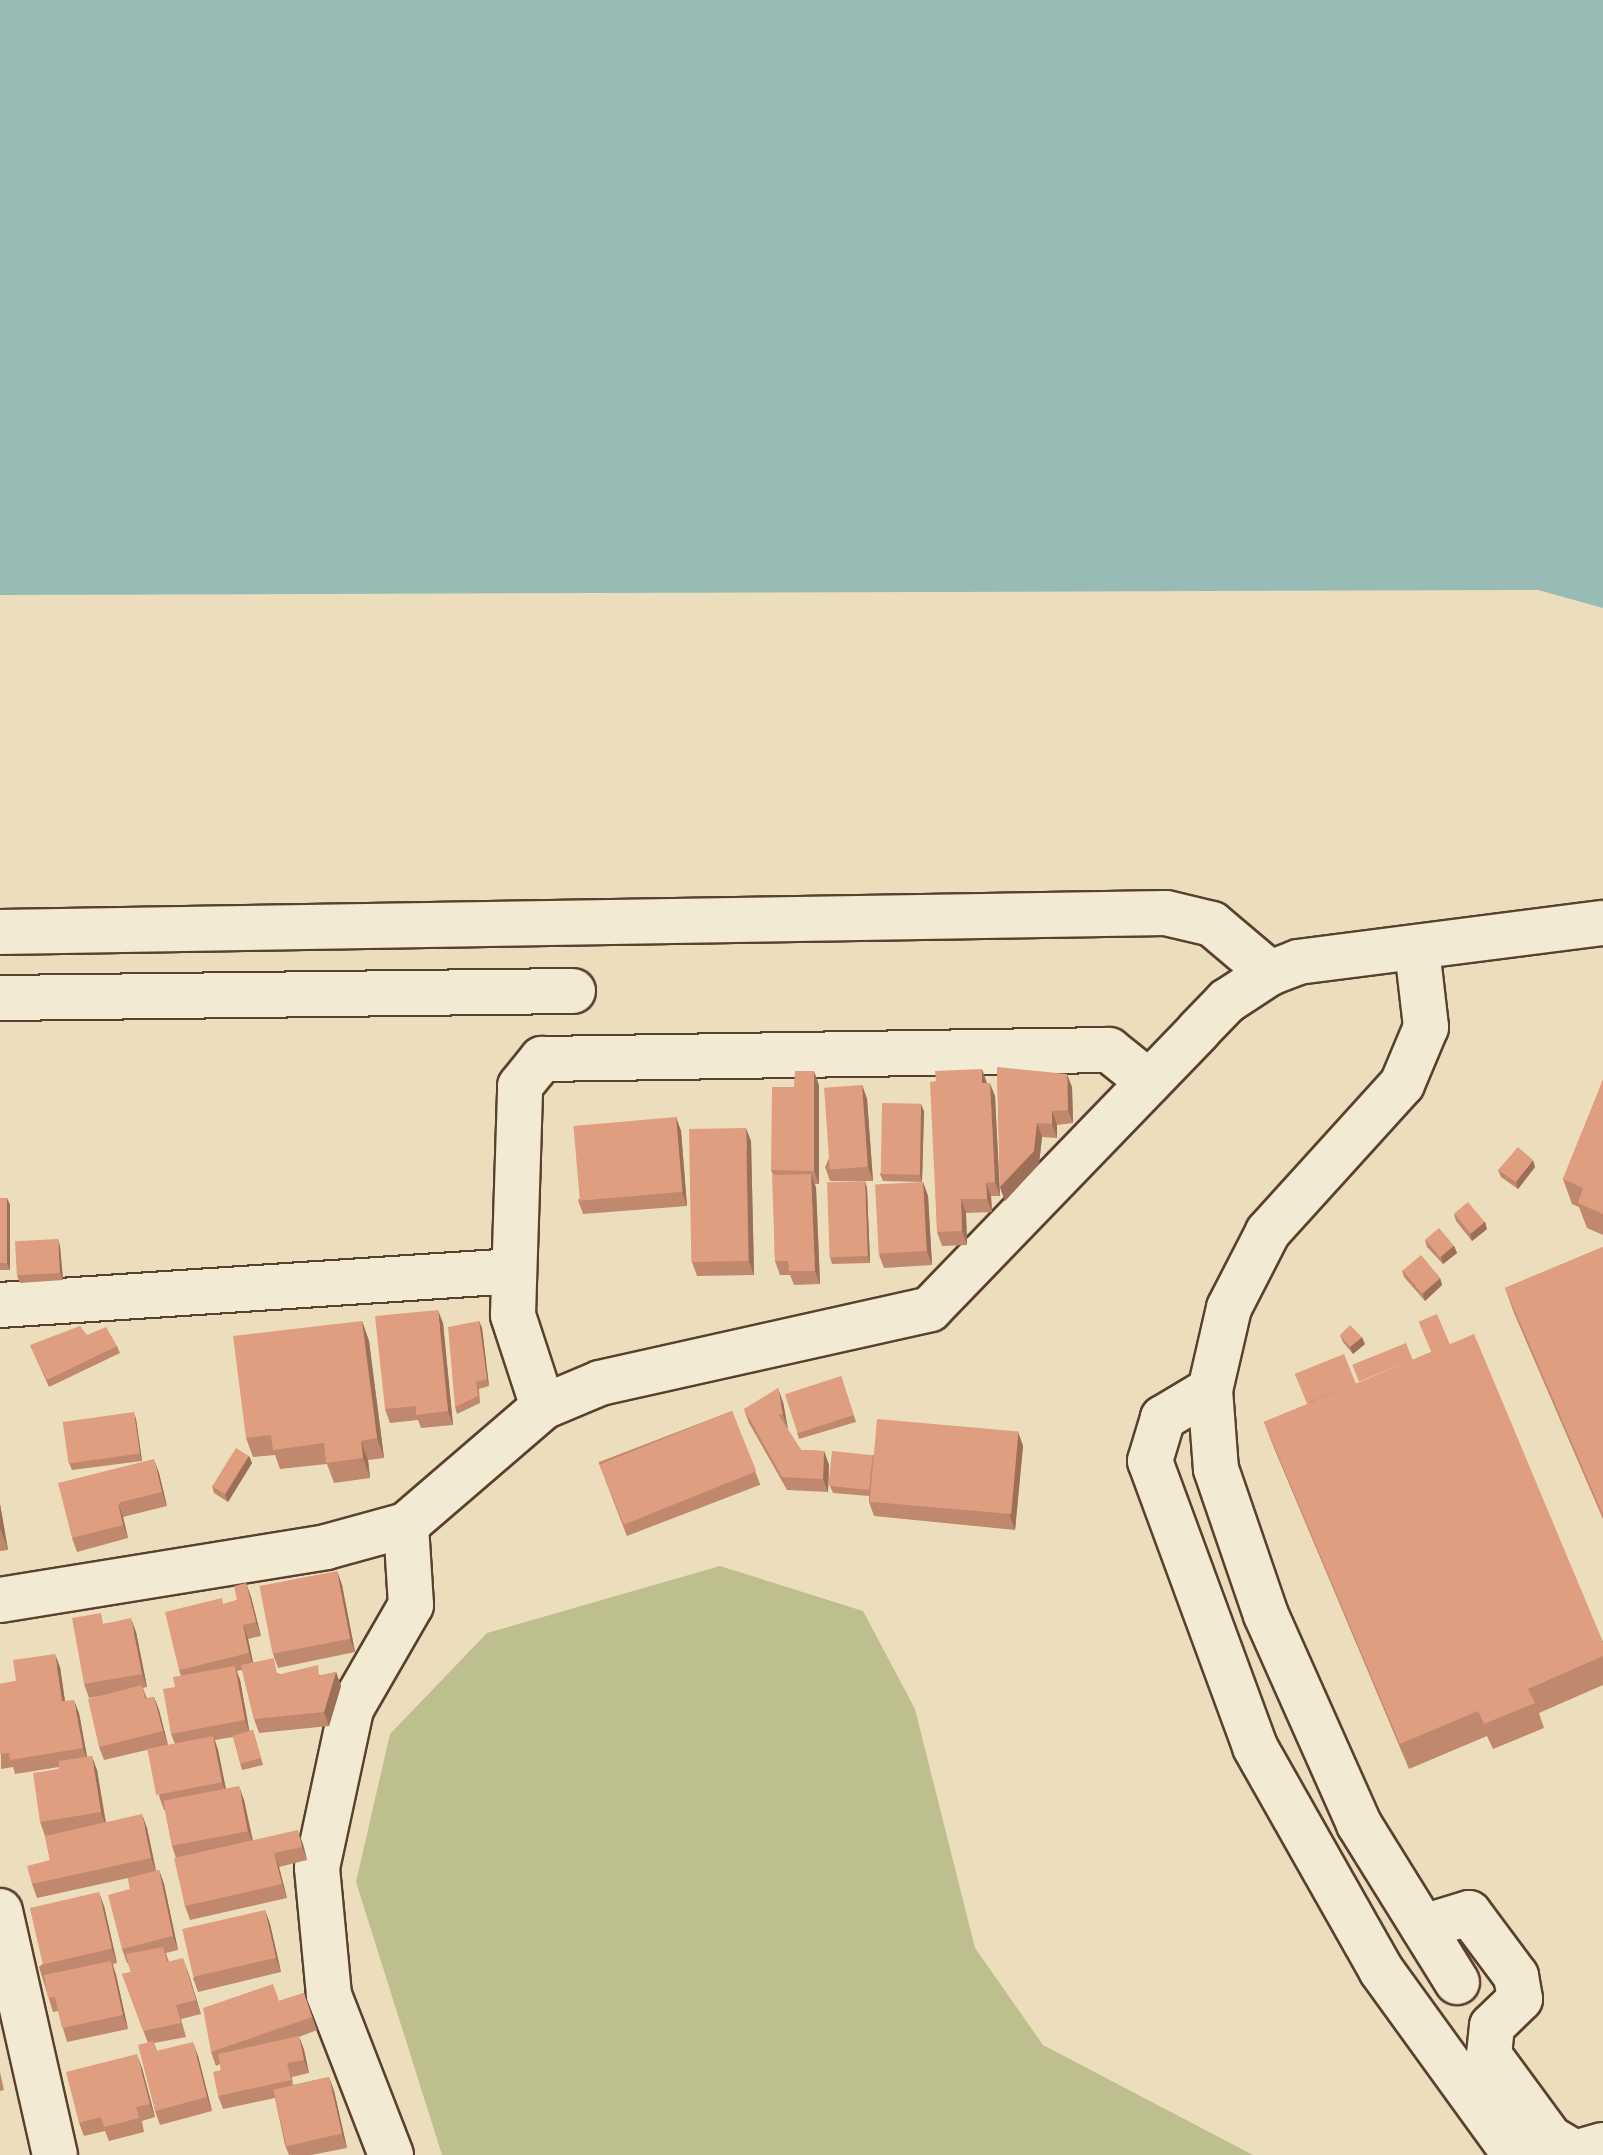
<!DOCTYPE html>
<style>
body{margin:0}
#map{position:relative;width:1603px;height:2155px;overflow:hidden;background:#ecdebc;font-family:"Libre Bodoni",serif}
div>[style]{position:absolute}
.green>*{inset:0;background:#bdc08d}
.water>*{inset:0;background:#99bbb5}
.roads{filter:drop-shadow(2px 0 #5a412f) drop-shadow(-2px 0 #5a412f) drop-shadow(0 2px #5a412f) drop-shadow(0 -2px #5a412f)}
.minor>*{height:44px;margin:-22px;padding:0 22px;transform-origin:22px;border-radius:22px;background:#f3ead3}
.tertiary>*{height:44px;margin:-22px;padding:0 22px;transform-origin:22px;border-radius:22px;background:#f3ead3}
.wall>*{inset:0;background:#c0886d;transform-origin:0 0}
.shaded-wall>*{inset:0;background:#9c6f59}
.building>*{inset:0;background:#df9e7f;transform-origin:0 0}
span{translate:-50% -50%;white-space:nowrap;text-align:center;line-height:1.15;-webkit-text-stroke:8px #f3ead3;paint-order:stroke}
</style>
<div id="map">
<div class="green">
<div style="clip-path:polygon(720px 1566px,863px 1611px,915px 1709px,975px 1948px,1043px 2045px,1253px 2155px,442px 2155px,356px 1882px,390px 1734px,487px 1633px)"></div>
</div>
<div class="water">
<div style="clip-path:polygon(0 0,1603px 0,1603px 608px,1538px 590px,0 595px)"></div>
</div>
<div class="roads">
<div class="minor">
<div style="left:0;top:932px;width:1166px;rotate:-0.93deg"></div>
<div style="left:1166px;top:913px;width:47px;rotate:13.4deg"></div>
<div style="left:1212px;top:924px;width:76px;rotate:40.2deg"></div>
<div style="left:0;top:998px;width:573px;rotate:-0.7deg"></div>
<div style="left:0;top:1305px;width:515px;rotate:-3.78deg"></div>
<div style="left:1210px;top:1390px;width:55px;rotate:149.2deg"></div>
<div style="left:1163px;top:1418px;width:45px;rotate:106.8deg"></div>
<div style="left:1150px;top:1461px;width:305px;rotate:69.8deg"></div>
<div style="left:1255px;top:1747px;width:256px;rotate:60.5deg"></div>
<div style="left:1381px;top:1970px;width:228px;rotate:54.1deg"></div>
<div style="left:543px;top:1407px;width:97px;rotate:-108.1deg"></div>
<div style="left:513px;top:1315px;width:229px;rotate:-88.2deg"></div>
<div style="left:520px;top:1086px;width:35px;rotate:-51deg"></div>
<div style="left:542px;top:1059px;width:567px;rotate:-0.91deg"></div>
<div style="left:1109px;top:1050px;width:51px;rotate:38.7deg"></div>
<div style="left:0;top:1600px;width:330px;rotate:-9.2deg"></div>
<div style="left:326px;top:1547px;width:83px;rotate:-15.4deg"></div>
<div style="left:406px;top:1525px;width:181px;rotate:-40.7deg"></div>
<div style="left:543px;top:1407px;width:62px;rotate:-22.8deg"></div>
<div style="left:600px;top:1383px;width:338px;rotate:-12.6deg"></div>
<div style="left:930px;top:1309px;width:386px;rotate:-46deg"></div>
<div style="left:0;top:1911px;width:250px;rotate:77.3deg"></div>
<div style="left:1423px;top:1927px;width:48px;rotate:-16.9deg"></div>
<div style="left:1469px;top:1913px;width:79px;rotate:53.3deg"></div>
<div style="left:1516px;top:1976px;width:23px;rotate:80deg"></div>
<div style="left:1520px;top:1999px;width:39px;rotate:136deg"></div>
<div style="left:1492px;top:2026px;width:29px;rotate:96deg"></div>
<div style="left:1489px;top:2055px;width:103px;rotate:53.7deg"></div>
<div style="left:1550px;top:2138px;width:29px;rotate:31deg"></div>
<div style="left:1575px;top:2153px;width:29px;rotate:-16deg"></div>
<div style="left:391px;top:2155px;width:172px;rotate:-111.2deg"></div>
<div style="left:329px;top:1995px;width:128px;rotate:-95.4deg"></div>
<div style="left:317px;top:1868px;width:163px;rotate:-77.9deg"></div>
<div style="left:351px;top:1709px;width:120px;rotate:-60deg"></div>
<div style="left:411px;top:1605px;width:80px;rotate:-93.6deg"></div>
</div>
<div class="tertiary">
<div style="left:1417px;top:949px;width:79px;rotate:83.4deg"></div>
<div style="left:1426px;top:1027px;width:62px;rotate:112.8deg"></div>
<div style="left:1402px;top:1084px;width:200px;rotate:132.2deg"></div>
<div style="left:1268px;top:1232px;width:85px;rotate:117.2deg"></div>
<div style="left:1229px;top:1308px;width:84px;rotate:103deg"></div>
<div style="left:1210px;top:1390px;width:79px;rotate:85.7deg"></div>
<div style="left:1216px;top:1469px;width:154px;rotate:71.1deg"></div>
<div style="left:1266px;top:1615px;width:229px;rotate:66deg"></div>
<div style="left:1359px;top:1824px;width:186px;rotate:58.2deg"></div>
<div style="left:1198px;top:1031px;width:42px;rotate:-46deg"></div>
<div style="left:1227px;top:1001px;width:51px;rotate:-33.1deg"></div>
<div style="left:1270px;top:973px;width:30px;rotate:-21deg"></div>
<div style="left:1298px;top:962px;width:307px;rotate:-7.3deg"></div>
</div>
</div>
<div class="wall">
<div style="clip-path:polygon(997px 1067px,1072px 1087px,1073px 1123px,1057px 1125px,1057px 1138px,1042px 1137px,1039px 1164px,1005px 1201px,1000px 1187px)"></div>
<div style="clip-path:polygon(1603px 1080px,1603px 1235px,1587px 1228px,1579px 1207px,1572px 1204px,1563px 1179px)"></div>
<div style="clip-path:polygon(936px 1081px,987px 1083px,995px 1096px,1000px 1196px,991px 1196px,992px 1212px,966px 1213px,967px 1245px,942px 1246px,937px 1232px)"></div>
<div style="clip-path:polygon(819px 1085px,819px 1184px,815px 1184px,816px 1188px,820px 1284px,794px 1285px,790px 1275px,780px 1275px,775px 1261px,773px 1175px,771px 1170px,794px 1087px)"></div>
<div style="clip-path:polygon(862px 1085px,867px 1099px,873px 1181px,830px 1181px,825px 1167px)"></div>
<div style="clip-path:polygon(924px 1111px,922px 1182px,883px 1181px,880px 1174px)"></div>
<div style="clip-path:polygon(676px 1117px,681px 1131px,687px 1206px,583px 1214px,578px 1200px)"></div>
<div style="clip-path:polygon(751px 1141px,754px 1275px,697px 1276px,692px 1262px)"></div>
<div style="clip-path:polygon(1535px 1167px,1518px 1189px,1501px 1177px,1498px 1170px)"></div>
<div style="clip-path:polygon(865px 1181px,867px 1188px,870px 1263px,832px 1264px,830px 1257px)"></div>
<div style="clip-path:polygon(923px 1182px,928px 1196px,932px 1265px,884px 1268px,879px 1255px)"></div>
<div style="clip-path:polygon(0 1198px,7px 1198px,10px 1205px,10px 1270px,0 1270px)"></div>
<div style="clip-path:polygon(1454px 1214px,1485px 1222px,1487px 1229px,1472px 1241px,1456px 1221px)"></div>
<div style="clip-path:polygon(1425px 1240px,1454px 1246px,1457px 1253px,1443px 1264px,1427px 1247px)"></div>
<div style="clip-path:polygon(60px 1246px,63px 1280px,20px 1283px,17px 1276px)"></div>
<div style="clip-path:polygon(1603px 1247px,1603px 1519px,1514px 1313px,1505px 1288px)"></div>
<div style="clip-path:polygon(1402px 1270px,1440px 1278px,1442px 1285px,1425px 1301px,1404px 1277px)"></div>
<div style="clip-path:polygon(362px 1321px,369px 1341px,384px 1458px,368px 1460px,370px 1478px,334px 1483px,327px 1464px,280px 1469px,275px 1455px,253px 1457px,246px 1438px)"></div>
<div style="clip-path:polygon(479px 1321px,482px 1328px,489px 1386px,479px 1389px,480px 1403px,457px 1414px,455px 1407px)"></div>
<div style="clip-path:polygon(443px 1323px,453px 1425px,421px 1428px,418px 1420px,390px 1423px,385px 1409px)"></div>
<div style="clip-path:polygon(1340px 1335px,1365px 1344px,1353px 1354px,1343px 1342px)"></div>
<div style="clip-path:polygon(1450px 1344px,1603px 1642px,1603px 1685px,1539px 1713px,1544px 1728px,1493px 1749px,1487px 1736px,1409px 1769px,1274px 1448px,1264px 1422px,1308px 1404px,1295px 1374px,1356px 1384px)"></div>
<div style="clip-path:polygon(30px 1345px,117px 1346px,120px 1353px,49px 1387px)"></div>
<div style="clip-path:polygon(841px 1376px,856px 1422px,799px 1439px,797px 1432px)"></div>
<div style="clip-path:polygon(783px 1402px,788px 1429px,787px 1428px,801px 1450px,824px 1451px,829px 1465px,828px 1492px,787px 1490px,749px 1423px,744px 1409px)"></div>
<div style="left:732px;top:1411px;width:79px;height:143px;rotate:69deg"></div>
<div style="clip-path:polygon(136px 1419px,142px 1461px,72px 1470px,69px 1463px)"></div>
<div style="clip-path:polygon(1018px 1432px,1023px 1446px,1015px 1530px,874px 1516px,869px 1502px,869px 1496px,833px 1493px,830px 1486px,873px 1455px)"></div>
<div style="clip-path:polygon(249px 1456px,252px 1463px,228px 1502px,214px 1493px,212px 1486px)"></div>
<div style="clip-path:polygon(159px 1473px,167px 1506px,123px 1517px,128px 1538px,77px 1552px,72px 1538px)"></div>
<div style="clip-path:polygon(0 1504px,8px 1550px,0 1551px)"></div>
<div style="clip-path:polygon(337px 1571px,342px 1585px,355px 1652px,278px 1668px,273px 1654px)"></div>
<div style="clip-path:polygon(246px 1583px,251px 1597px,261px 1636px,248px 1639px,253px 1662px,279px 1674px,322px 1675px,336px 1672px,341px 1686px,329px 1726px,259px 1733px,254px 1719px,242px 1670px,236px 1671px,240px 1680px,249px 1731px,253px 1730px,263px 1765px,242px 1770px,233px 1737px,215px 1740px,218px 1750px,226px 1789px,244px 1800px,253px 1840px,303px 1844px,307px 1860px,279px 1867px,287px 1898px,190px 1920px,185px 1906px,176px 1858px,172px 1846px,165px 1810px,164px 1810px,159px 1796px,175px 1744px,171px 1734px,175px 1687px,181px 1676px,179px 1670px,224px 1604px,237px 1600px)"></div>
<div style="clip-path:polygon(105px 1623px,136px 1632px,147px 1687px,143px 1688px,147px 1698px,154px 1697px,159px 1710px,168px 1745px,104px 1760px,99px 1747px,100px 1696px,89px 1698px,84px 1684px)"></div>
<div style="clip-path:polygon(60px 1667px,65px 1701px,79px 1713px,87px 1757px,97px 1770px,106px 1822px,147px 1828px,156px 1871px,159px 1870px,164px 1884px,178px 1950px,166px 1953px,169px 1962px,188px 1972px,201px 2014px,181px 2019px,186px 2037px,154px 2043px,157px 2051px,198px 2056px,212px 2111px,160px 2125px,155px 2111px,148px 2043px,122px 1974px,131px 1972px,128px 1963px,127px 1963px,122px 1949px,130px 1889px,128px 1878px,37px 1898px,32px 1884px,50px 1860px,45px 1836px,40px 1822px,59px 1767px,15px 1774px,13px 1767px,1px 1769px,0 1684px,16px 1681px)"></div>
<div style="clip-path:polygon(104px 1906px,117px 1963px,113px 1964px,116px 1975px,128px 2029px,67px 2042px,58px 2011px,53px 2012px,39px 1967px)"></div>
<div style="clip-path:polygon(265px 1910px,270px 1924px,281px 1972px,198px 1992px,193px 1978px)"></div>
<div style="clip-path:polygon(304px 1993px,317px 2030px,299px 2037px,304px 2050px,309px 2073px,292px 2077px,293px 2085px,329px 2077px,334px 2091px,347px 2148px,311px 2155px,289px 2155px,285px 2145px,275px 2098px,223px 2109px,218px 2096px,221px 2070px,220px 2064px,216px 2066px,211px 2052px,279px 2001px)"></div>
<div style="clip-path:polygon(142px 2068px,155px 2117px,142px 2121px,144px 2132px,109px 2141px,105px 2131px,84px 2136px,79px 2123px)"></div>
<div style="clip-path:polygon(0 2072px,4px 2090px,0 2091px)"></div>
</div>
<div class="shaded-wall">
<div style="clip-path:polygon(982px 1069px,987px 1083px,982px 1083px)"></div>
<div style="clip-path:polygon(814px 1071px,819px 1085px,819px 1184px,814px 1171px)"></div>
<div style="clip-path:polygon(1067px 1074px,1072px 1087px,1073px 1123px,1068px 1110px)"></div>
<div style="clip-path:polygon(990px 1083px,995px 1096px,1000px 1196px,995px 1182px)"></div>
<div style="clip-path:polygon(862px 1085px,867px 1099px,873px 1181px,868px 1167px)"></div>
<div style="clip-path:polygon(921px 1104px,924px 1111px,922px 1182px,920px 1175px)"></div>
<div style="clip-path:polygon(1052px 1111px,1057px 1125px,1057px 1138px,1052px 1124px)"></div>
<div style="clip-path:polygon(676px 1117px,681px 1131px,687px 1206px,682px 1192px)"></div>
<div style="clip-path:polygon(1037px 1123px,1042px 1137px,1039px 1164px,1005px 1201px,1000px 1187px)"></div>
<div style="clip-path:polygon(746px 1128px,751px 1141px,754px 1275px,749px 1261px)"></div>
<div style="clip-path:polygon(1533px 1160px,1535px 1167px,1518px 1189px,1516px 1182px)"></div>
<div style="clip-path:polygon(811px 1174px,816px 1188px,820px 1284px,815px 1271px)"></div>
<div style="clip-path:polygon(865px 1181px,867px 1188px,870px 1263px,868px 1256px)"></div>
<div style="clip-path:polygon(923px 1182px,928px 1196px,932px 1265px,927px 1251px)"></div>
<div style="clip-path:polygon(986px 1183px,991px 1196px,992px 1212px,987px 1199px)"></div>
<div style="clip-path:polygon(7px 1198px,10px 1205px,10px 1270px,7px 1263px)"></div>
<div style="clip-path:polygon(961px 1199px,966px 1213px,967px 1245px,962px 1231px)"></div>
<div style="clip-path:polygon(1485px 1222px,1487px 1229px,1472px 1241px,1470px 1234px)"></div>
<div style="clip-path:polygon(58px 1239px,60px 1246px,63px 1280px,60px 1273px)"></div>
<div style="clip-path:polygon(1454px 1246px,1457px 1253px,1443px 1264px,1441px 1257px)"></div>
<div style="clip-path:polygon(1440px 1278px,1442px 1285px,1425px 1301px,1423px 1294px)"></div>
<div style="clip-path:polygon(438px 1310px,443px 1323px,453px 1425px,448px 1411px)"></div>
<div style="clip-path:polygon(362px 1321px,369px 1341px,384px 1458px,377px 1438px)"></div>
<div style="clip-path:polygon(479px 1321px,482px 1328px,489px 1386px,487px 1379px)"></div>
<div style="clip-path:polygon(1362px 1337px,1365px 1344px,1353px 1354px,1350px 1347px)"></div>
<div style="clip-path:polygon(778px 1388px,783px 1402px,788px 1429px,783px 1415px)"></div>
<div style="clip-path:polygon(134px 1412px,136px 1419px,142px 1461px,140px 1454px)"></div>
<div style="clip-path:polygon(1018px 1432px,1023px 1446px,1015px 1530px,1010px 1516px)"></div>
<div style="clip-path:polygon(361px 1441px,368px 1460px,370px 1478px,363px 1458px)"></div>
<div style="clip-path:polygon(824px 1451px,829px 1465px,828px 1492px,823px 1479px)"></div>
<div style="clip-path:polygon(249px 1456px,252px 1463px,228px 1502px,225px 1495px)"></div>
<div style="clip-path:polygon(154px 1459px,159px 1473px,167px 1506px,162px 1492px)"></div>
<div style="clip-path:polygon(118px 1503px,123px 1517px,128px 1538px,123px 1525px)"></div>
<div style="clip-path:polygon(0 1504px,8px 1550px,0 1528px)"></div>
<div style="clip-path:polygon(337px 1571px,342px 1585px,355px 1652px,350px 1639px)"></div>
<div style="clip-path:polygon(246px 1583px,251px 1597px,261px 1636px,256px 1622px)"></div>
<div style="clip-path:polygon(131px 1618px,136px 1632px,147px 1687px,142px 1674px)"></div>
<div style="clip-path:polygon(243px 1625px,248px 1639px,254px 1667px,249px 1653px)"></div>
<div style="clip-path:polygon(55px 1654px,60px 1667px,67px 1715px,62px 1701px)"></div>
<div style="clip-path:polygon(235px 1666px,240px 1680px,250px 1734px,245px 1720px)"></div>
<div style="clip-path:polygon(336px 1672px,341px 1686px,329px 1726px,324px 1712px)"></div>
<div style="clip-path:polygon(154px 1697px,159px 1710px,168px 1745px,163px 1731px)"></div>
<div style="clip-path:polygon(74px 1700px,79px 1713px,88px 1762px,83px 1748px)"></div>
<div style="clip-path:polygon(213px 1736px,218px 1750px,227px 1795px,222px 1782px)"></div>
<div style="clip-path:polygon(92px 1756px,97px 1770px,106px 1826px,101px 1812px)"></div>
<div style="clip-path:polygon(239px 1786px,244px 1800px,253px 1844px,248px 1831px)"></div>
<div style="clip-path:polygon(142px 1814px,147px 1828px,156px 1871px,151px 1858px)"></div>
<div style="clip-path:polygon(298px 1830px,303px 1844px,307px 1860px,302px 1847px)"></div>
<div style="clip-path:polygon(274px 1853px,279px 1867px,287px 1898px,282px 1884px)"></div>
<div style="clip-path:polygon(159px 1870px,164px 1884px,178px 1950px,173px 1936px)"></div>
<div style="clip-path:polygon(99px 1892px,104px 1906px,117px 1963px,112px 1949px)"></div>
<div style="clip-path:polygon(265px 1910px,270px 1924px,281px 1972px,276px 1958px)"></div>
<div style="clip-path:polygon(183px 1958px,188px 1972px,201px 2014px,196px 2000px)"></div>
<div style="clip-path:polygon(111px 1961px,116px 1975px,128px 2029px,123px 2015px)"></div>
<div style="clip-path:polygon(299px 2036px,304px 2050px,309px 2073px,304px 2060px)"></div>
<div style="clip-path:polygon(193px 2042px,198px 2056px,212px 2111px,207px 2097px)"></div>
<div style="clip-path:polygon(137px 2054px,142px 2068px,155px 2117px,150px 2104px)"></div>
<div style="clip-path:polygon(329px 2077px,334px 2091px,347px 2148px,342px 2134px)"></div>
</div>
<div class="building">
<div style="clip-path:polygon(997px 1067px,1067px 1074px,1068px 1110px,1052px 1111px,1052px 1124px,1037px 1123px,1034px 1151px,1000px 1187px)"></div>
<div style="clip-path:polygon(982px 1069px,982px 1083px,990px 1083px,995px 1182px,986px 1183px,987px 1199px,961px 1199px,962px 1231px,937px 1232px,930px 1082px,936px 1081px,935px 1071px)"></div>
<div style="clip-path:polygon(795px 1071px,814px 1071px,814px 1171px,771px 1170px,772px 1087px,794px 1087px)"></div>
<div style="clip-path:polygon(1603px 1080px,1603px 1214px,1578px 1203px,1583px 1188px,1563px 1179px)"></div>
<div style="left:862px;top:1085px;width:82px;height:38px;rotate:86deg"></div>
<div style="left:882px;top:1103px;width:39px;height:71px;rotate:1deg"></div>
<div style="left:676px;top:1117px;width:75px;height:103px;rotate:85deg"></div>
<div style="left:746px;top:1128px;width:133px;height:57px;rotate:89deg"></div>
<div style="clip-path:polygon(1518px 1147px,1533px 1160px,1516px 1182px,1498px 1170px)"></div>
<div style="clip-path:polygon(811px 1174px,815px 1271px,789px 1271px,788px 1261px,775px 1261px,772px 1175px)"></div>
<div style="left:865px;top:1181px;width:75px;height:38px;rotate:88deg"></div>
<div style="left:923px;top:1182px;width:69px;height:48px;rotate:87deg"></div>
<div style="left:0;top:1198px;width:7px;height:65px"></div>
<div style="left:1468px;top:1202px;width:26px;height:18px;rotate:50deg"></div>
<div style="left:1439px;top:1228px;width:23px;height:18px;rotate:50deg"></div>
<div style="left:58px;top:1239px;width:34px;height:43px;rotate:87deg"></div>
<div style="clip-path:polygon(1603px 1247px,1603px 1515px,1505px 1288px)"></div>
<div style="left:1421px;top:1255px;width:30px;height:24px;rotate:50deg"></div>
<div style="clip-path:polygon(438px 1310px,448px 1411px,416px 1415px,416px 1406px,385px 1409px,375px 1316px)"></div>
<div style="left:1437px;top:1314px;width:33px;height:20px;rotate:67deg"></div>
<div style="clip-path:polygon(362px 1321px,377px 1438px,361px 1441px,363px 1458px,326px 1463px,324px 1443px,273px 1450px,271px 1435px,246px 1438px,233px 1336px)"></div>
<div style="clip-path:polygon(479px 1321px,487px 1379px,476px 1382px,478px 1396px,455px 1407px,448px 1327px)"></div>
<div style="clip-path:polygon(1350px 1325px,1362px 1337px,1350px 1347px,1340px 1335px)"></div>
<div style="clip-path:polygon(80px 1326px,87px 1335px,106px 1327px,117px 1346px,47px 1380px,30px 1345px)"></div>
<div style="clip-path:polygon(1474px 1334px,1603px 1642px,1603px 1656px,1528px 1689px,1535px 1703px,1484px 1724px,1478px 1711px,1400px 1744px,1264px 1422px)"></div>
<div style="left:1406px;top:1343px;width:18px;height:58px;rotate:68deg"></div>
<div style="left:1344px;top:1354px;width:32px;height:53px;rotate:68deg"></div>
<div style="left:841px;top:1376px;width:41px;height:59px;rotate:72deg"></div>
<div style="clip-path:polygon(778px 1388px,783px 1415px,778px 1414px,801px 1450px,824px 1451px,823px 1479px,782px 1477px,744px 1409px)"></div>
<div style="left:732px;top:1411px;width:65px;height:143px;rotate:68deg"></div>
<div style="left:134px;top:1412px;width:42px;height:72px;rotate:82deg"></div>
<div style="left:877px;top:1419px;width:142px;height:83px;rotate:5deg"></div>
<div style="left:236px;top:1448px;width:15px;height:45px;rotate:32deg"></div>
<div style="left:832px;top:1451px;width:41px;height:35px;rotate:6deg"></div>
<div style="clip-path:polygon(154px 1459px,162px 1492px,118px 1503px,123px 1525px,72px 1538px,58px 1483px)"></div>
<div style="left:337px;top:1571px;width:69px;height:79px;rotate:79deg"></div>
<div style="clip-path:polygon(246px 1583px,256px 1622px,243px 1625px,249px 1653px,179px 1670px,165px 1612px,222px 1598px,223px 1604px,237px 1600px,234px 1586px)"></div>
<div style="clip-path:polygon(101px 1613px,103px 1624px,131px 1618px,142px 1674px,84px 1684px,72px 1618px)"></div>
<div style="clip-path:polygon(55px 1654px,62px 1701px,74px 1700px,83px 1748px,10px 1760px,9px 1753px,0 1754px,0 1684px,16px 1681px,13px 1660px)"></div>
<div style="clip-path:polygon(274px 1658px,277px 1675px,318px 1665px,319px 1676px,336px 1672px,324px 1712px,254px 1719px,241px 1665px)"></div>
<div style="clip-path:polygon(235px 1666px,245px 1720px,171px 1734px,163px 1689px,175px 1687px,173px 1677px)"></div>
<div style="clip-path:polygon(142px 1685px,145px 1699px,154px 1697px,163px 1731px,99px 1747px,88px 1699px)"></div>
<div style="left:253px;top:1730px;width:29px;height:21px;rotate:74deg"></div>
<div style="left:213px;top:1736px;width:47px;height:67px;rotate:79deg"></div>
<div style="clip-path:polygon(92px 1756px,101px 1812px,40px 1822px,33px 1773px,59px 1769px,59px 1761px)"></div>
<div style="left:239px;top:1786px;width:46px;height:77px;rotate:79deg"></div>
<div style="clip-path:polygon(142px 1814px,151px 1858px,32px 1884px,27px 1866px,50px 1860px,45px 1836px)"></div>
<div style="clip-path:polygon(298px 1830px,302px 1847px,274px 1853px,282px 1884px,185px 1906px,174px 1858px)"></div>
<div style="clip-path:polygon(159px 1870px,173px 1936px,122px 1949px,108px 1895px,130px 1889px,128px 1878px)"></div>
<div style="left:99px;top:1892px;width:58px;height:71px;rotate:77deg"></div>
<div style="left:265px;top:1910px;width:49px;height:85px;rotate:77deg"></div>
<div style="clip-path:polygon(163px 1947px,167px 1962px,183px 1958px,196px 2000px,176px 2005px,181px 2023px,143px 2031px,122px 1974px,131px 1972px,126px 1954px)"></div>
<div style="clip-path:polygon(111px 1961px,123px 2015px,62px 2028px,55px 1997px,48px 1998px,44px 1975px)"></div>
<div style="clip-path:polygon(273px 1984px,279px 2001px,304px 1993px,312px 2017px,211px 2052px,203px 2008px)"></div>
<div style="clip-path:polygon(299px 2036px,304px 2060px,287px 2063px,291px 2080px,218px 2096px,213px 2072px,221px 2070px,218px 2054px)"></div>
<div style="clip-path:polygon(153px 2041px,156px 2051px,193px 2042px,207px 2097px,155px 2111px,138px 2045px)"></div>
<div style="clip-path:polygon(137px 2054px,150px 2104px,136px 2107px,139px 2118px,104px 2127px,101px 2117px,79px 2123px,66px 2072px)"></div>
<div style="left:329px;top:2077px;width:58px;height:57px;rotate:77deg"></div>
</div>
</div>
